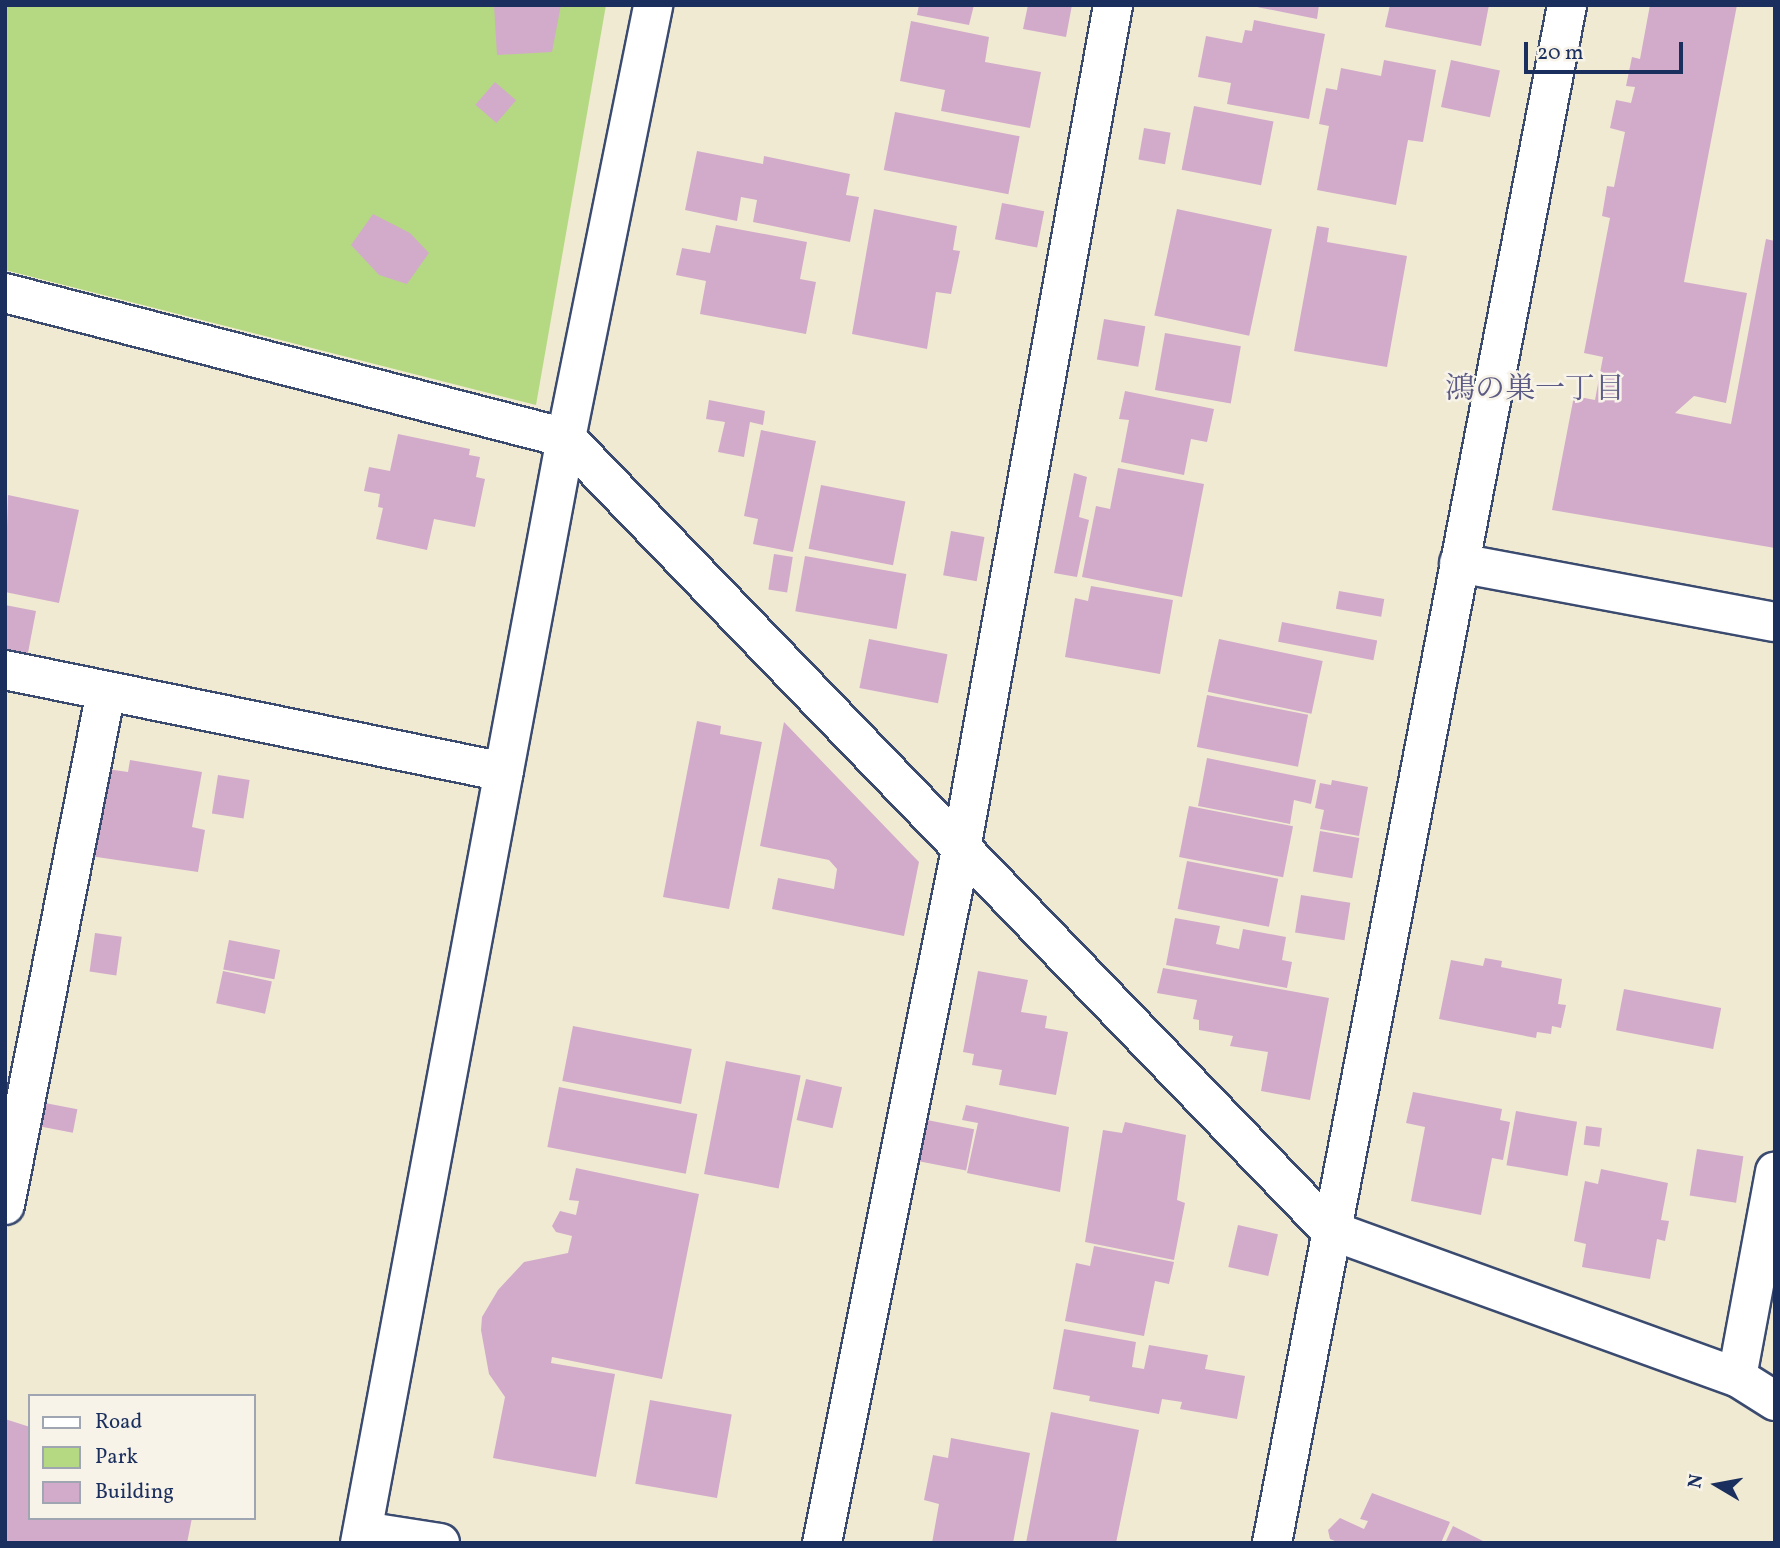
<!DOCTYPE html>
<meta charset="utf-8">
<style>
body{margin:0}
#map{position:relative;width:1780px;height:1548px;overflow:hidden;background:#f0ead3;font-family:Vollkorn,"Noto Serif JP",serif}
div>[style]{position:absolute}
.green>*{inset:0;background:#b5d982}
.building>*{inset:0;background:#d2abca;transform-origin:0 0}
.roads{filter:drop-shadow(2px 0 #3b4b70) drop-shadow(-2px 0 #3b4b70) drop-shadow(0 2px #3b4b70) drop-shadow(0 -2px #3b4b70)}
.minor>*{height:38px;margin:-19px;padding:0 19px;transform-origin:19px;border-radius:19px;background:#fff}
.tertiary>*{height:38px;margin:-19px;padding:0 19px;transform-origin:19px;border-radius:19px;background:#fff}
span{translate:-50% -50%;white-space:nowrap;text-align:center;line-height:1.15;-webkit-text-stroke:5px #f7f3e8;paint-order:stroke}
.neighbourhood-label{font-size:30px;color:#5b5a84}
.frame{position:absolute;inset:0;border:7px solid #1b2f5e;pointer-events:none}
.legend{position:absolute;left:28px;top:1394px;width:228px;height:126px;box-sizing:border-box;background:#f7f3e8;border:2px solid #9fa5b1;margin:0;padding:9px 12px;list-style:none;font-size:21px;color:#1b2f5e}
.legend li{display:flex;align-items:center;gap:14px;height:35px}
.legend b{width:35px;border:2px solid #9fa5b1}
.north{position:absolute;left:1682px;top:1450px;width:70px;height:70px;-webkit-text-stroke:5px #f7f3e8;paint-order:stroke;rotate:280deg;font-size:19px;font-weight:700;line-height:28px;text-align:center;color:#1b2f5e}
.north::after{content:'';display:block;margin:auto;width:24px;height:32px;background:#1b2f5e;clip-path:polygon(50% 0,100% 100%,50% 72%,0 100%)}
.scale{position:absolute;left:1524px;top:42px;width:159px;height:32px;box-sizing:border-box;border:4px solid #1b2f5e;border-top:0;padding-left:9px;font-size:21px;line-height:24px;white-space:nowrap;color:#1b2f5e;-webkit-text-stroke:5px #f7f3e8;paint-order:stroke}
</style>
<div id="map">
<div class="green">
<div style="clip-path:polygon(5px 5px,606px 5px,536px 405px,5px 270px)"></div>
</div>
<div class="building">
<div style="clip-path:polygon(494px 5px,561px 5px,552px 52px,497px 55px)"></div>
<div style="clip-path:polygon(919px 5px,974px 5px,969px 25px,917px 15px)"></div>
<div style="clip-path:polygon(1028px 5px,1072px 5px,1066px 37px,1023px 29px)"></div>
<div style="clip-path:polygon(1247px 5px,1319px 5px,1317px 19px)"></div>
<div style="clip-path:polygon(1390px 5px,1489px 5px,1481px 46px,1385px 27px)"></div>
<div style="clip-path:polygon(1650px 5px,1737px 5px,1684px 282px,1747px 293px,1726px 403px,1694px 396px,1675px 413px,1731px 424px,1766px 239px,1775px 241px,1775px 548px,1552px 510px,1574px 396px,1595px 400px,1603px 357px,1584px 353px,1610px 218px,1602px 216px,1607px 186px,1614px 187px,1625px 132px,1610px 128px,1616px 100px,1631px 103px,1635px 87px,1626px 86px,1632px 57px,1640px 59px)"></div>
<div style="clip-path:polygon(1254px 20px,1325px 34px,1309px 119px,1227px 104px,1231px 83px,1198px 77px,1206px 36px,1242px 43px,1245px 30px,1252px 31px)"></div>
<div style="clip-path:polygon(911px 21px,989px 37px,985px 62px,1041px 72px,1030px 128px,941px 111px,945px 90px,900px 81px)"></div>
<div style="clip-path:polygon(1384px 60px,1436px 70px,1423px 142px,1408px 140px,1396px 205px,1317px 190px,1329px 126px,1319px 124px,1326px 88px,1337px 90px,1341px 68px,1381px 76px)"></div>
<div style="left:1451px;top:60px;width:50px;height:48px;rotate:12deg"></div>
<div style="left:495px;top:82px;width:28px;height:30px;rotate:41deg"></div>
<div style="left:1194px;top:106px;width:81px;height:65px;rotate:11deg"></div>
<div style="left:895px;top:112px;width:127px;height:59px;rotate:11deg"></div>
<div style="left:1144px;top:128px;width:27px;height:32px;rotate:10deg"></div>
<div style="clip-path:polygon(697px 151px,763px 164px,764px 156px,850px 174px,846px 195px,859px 197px,850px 242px,753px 222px,757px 200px,741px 197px,737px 221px,685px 210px)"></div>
<div style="left:1002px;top:203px;width:43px;height:37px;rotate:11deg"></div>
<div style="clip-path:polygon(874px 209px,957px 226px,953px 250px,960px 251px,951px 294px,936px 292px,927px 349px,852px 334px)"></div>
<div style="left:1177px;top:209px;width:97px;height:109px;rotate:12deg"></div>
<div style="clip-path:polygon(373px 214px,410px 233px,429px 253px,407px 284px,379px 275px,351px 245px)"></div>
<div style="clip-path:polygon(716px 225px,807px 242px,800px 279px,816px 282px,806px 334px,700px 314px,706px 281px,676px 275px,682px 248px,710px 253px)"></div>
<div style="clip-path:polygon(1317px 226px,1329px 228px,1327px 242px,1407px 256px,1387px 367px,1294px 351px)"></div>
<div style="left:1104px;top:319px;width:42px;height:41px;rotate:10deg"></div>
<div style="left:1165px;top:333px;width:77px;height:58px;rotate:10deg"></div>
<div style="clip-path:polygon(1125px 391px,1214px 409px,1207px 442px,1191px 439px,1184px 475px,1121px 462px,1129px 420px,1119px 419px)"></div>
<div style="clip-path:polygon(709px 400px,765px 411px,763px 425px,750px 422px,744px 457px,718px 452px,725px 422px,706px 419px)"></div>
<div style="clip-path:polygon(761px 430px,816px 441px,793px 552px,753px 544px,758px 519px,744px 516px)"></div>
<div style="clip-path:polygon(398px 434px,470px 449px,469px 455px,480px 457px,476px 477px,485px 479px,475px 527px,434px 519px,427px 550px,376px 539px,383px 508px,378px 507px,380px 494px,364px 491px,369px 467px,390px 471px)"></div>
<div style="clip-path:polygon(1118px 468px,1204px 484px,1182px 597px,1082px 577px,1096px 506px,1110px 509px)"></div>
<div style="clip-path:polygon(1074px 473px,1087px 477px,1079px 517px,1089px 520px,1077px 577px,1054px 573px)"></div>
<div style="left:821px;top:485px;width:86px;height:65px;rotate:11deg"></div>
<div style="clip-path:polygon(8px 495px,79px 510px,59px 603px,5px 592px)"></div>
<div style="left:951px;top:531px;width:34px;height:45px;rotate:10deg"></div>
<div style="left:774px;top:554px;width:19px;height:36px;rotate:9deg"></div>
<div style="left:805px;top:556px;width:103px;height:56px;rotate:10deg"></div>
<div style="clip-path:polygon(1091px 586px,1173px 600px,1160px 674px,1065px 657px,1075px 598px,1088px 601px)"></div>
<div style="left:1339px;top:591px;width:46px;height:18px;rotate:10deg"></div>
<div style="clip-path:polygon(5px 605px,36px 611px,27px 658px,5px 653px)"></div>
<div style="left:1282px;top:622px;width:97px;height:20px;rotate:11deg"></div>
<div style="left:869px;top:639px;width:80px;height:50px;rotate:11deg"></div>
<div style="left:1219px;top:639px;width:106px;height:54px;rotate:12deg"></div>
<div style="left:1207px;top:695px;width:103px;height:53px;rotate:11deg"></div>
<div style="clip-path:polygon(697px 721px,721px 726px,720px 734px,762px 742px,729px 909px,663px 897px)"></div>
<div style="clip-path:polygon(784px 722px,919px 862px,904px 936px,772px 909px,778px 878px,834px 889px,837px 869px,829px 860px,760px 846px)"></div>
<div style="clip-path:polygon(1207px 758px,1316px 780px,1311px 804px,1294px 800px,1290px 824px,1198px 806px)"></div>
<div style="clip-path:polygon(130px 760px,202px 772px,192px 827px,205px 830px,198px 872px,90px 856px,107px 769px,128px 772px)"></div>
<div style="left:218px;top:775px;width:32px;height:39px;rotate:9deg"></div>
<div style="clip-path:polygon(1332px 780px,1368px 787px,1359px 836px,1320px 829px,1324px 810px,1315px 808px,1320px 783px,1331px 785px)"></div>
<div style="left:1189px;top:806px;width:106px;height:52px;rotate:11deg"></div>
<div style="left:1320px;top:831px;width:40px;height:41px;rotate:10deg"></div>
<div style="left:1187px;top:861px;width:93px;height:49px;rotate:11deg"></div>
<div style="left:1301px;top:895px;width:50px;height:38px;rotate:9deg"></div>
<div style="clip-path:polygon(1175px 918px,1220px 926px,1216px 944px,1239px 949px,1243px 929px,1286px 937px,1282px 960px,1292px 962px,1287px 988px,1166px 965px)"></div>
<div style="left:95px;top:933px;width:27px;height:39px;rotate:8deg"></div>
<div style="left:229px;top:940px;width:52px;height:30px;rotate:11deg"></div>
<div style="clip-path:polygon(1485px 958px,1502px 961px,1501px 967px,1562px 979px,1558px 1004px,1566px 1005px,1561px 1028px,1552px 1026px,1551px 1034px,1537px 1032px,1536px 1038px,1439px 1019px,1451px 960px,1483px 966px)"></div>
<div style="clip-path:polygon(1163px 968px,1329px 998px,1310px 1100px,1261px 1091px,1268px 1052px,1230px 1046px,1233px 1036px,1199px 1030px,1199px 1020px,1193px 1019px,1197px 1000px,1157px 993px)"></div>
<div style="left:223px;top:971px;width:50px;height:33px;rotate:12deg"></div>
<div style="clip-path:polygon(978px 971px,1028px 980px,1021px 1012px,1047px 1016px,1045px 1028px,1068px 1032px,1056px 1095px,999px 1085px,1002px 1070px,972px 1065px,974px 1054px,963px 1052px)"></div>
<div style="left:1624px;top:989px;width:99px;height:42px;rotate:11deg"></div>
<div style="left:573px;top:1026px;width:121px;height:56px;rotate:11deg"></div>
<div style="left:726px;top:1061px;width:76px;height:115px;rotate:11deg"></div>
<div style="left:806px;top:1079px;width:37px;height:42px;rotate:13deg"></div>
<div style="left:559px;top:1087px;width:141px;height:61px;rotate:11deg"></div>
<div style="clip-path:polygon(1413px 1092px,1502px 1109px,1500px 1120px,1510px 1122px,1503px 1160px,1492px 1158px,1481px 1215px,1411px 1201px,1425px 1127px,1406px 1123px)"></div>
<div style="left:45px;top:1103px;width:33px;height:24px;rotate:11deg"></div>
<div style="clip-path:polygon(966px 1105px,1069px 1127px,1060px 1192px,967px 1173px,978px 1123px,962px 1120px)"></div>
<div style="left:1516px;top:1111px;width:62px;height:55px;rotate:10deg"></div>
<div style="left:927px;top:1120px;width:48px;height:42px;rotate:11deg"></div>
<div style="clip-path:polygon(1125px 1122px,1186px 1135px,1177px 1200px,1185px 1203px,1174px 1260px,1085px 1242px,1103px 1130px,1122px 1133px)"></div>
<div style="left:1586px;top:1126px;width:16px;height:19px;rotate:7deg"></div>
<div style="left:1697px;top:1149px;width:47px;height:47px;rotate:9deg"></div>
<div style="clip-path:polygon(576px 1168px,699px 1194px,662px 1379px,552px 1357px,551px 1363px,615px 1374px,596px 1477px,493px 1458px,505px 1397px,489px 1374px,481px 1330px,482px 1317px,498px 1290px,524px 1262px,568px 1253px,572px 1236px,556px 1232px,552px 1226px,560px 1211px,576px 1215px,579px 1201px,569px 1200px)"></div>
<div style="clip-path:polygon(1601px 1169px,1668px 1183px,1661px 1220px,1669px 1221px,1665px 1241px,1657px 1239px,1650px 1279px,1582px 1267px,1586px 1244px,1574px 1241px,1585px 1181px,1598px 1184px)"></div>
<div style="left:1238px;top:1225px;width:41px;height:43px;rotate:13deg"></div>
<div style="clip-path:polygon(1094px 1246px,1174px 1262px,1169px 1284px,1155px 1281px,1144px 1336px,1065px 1321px,1076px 1263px,1090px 1266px)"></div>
<div style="clip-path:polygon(1064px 1329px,1136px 1342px,1132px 1367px,1144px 1369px,1149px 1345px,1208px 1355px,1205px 1369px,1245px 1376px,1237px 1419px,1180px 1409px,1182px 1402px,1162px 1399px,1159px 1414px,1089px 1401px,1090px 1396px,1053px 1389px)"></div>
<div style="left:650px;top:1400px;width:83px;height:85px;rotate:10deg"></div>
<div style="clip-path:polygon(1051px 1412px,1139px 1430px,1116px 1543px,1026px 1543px)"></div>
<div style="clip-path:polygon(5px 1419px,30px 1427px,30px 1518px,192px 1518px,187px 1543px,5px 1543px)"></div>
<div style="clip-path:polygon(951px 1438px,1030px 1453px,1013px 1543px,932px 1543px,939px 1504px,924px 1500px,933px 1455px,948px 1458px)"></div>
<div style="clip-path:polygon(1372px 1493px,1450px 1522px,1441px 1543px,1340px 1543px,1330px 1539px,1328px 1530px,1340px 1518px,1364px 1529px,1368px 1521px,1360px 1519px)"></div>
<div style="clip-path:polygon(1453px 1526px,1487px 1543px,1445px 1543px)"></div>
</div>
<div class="roads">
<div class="minor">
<div style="left:5px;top:293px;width:579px;rotate:14.49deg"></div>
<div style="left:566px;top:438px;width:1100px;rotate:46.03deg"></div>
<div style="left:1330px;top:1230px;width:433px;rotate:19.9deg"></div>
<div style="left:1737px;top:1377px;width:45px;rotate:32.3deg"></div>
<div style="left:1459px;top:563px;width:321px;rotate:10.6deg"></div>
<div style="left:5px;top:670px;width:509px;rotate:11.55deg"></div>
<div style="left:5px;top:1205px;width:524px;rotate:-78.88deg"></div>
<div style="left:1737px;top:1377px;width:209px;rotate:-79.5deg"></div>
<div style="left:822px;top:1543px;width:708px;rotate:-78.67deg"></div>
<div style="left:961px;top:849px;width:858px;rotate:-79.79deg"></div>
</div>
<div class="tertiary">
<div style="left:363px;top:1531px;width:78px;rotate:8.9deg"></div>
<div style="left:360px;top:1543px;width:1124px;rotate:-79.44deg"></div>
<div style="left:566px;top:438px;width:442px;rotate:-78.6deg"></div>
<div style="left:1272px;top:1543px;width:1566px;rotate:-79.14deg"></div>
</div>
</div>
<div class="neighbourhood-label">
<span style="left:1535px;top:390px">鴻の巣一丁目</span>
</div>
<div class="frame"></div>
<ul class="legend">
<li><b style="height:9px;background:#fff"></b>Road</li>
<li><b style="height:19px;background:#b5d982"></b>Park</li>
<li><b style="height:19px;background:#d2abca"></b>Building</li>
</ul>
<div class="north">N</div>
<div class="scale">20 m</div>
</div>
